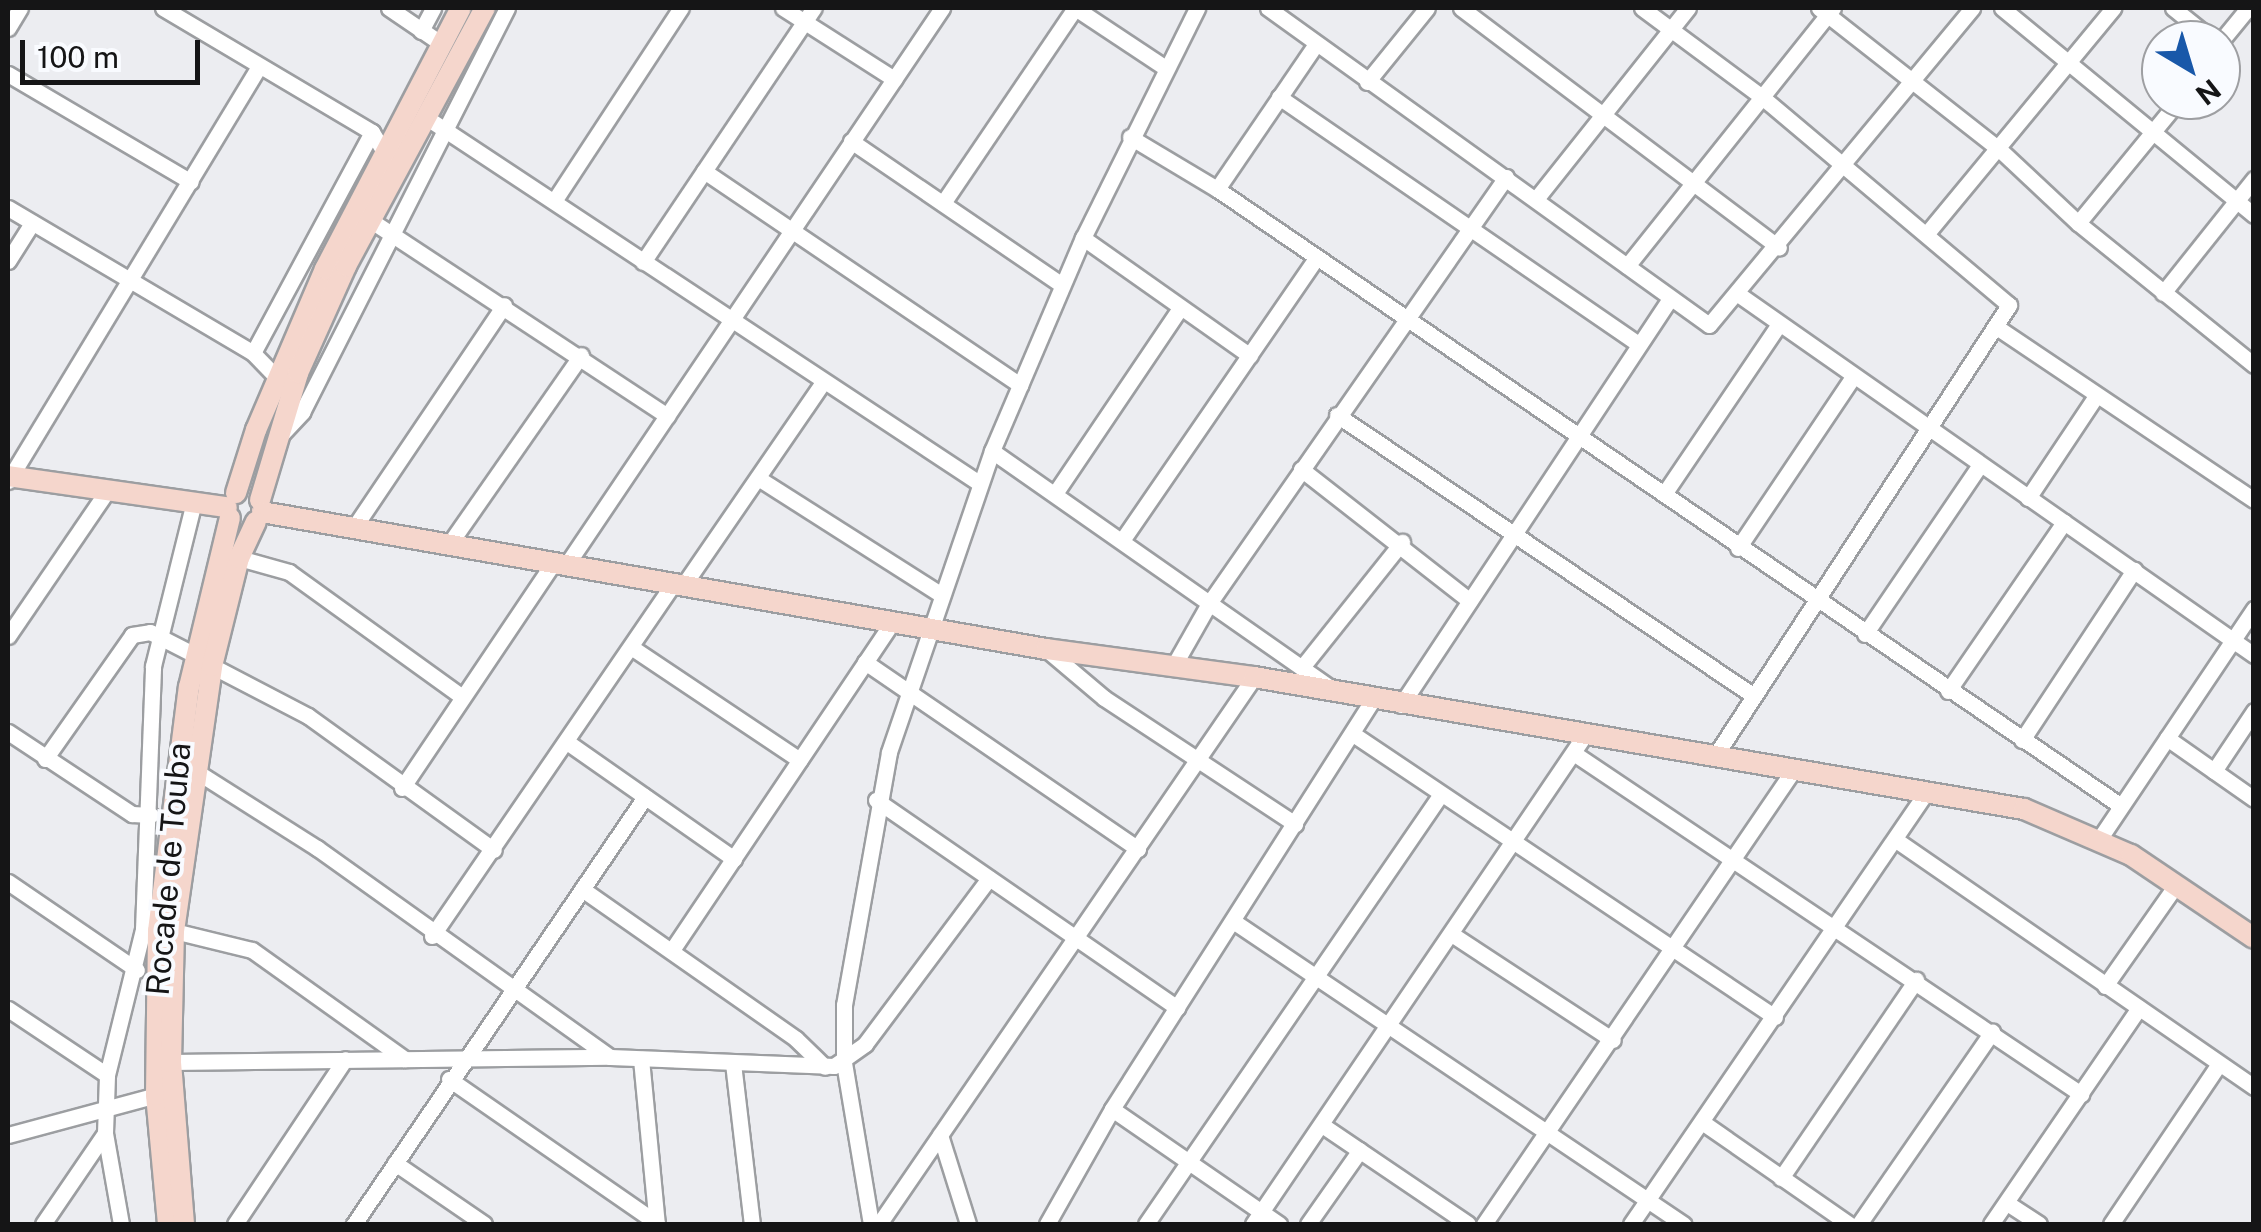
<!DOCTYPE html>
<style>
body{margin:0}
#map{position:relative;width:2261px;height:1232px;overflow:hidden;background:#ecedf1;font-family:"Public Sans",sans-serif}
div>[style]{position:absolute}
.roads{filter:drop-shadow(2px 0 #9c9ea1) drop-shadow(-2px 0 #9c9ea1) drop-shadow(0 2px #9c9ea1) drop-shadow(0 -2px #9c9ea1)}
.minor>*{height:15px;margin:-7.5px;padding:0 7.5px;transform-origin:7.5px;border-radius:7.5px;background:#fff}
.major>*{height:20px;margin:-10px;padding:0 10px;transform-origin:10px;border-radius:10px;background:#f5d6cc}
span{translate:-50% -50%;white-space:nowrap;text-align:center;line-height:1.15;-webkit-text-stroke:8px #f9fbff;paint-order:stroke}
.street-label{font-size:32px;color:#151516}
.frame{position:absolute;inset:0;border:10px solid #151516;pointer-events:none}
.north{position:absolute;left:2141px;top:20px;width:100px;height:100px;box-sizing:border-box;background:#f9fbff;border:2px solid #9e9fa2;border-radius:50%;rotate:142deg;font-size:28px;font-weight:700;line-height:40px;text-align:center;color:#151516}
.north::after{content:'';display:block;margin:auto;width:35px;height:45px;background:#1958a9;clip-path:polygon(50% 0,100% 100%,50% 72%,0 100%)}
.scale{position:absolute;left:20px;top:40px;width:180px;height:45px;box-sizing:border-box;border:5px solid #151516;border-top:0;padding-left:12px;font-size:30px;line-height:35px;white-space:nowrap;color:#151516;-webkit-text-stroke:8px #f9fbff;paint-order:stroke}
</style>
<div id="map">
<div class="roads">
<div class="minor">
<div style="left:163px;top:8px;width:243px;rotate:30.7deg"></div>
<div style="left:372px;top:132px;width:23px;rotate:59deg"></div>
<div style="left:389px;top:8px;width:64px;rotate:34.2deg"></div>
<div style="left:783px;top:8px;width:132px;rotate:32.6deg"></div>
<div style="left:1075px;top:8px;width:107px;rotate:33.5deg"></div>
<div style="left:1268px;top:8px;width:543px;rotate:35.71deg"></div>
<div style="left:1709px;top:325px;width:412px;rotate:-50.3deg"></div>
<div style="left:1461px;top:8px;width:398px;rotate:37deg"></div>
<div style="left:1642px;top:8px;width:149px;rotate:36.6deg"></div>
<div style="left:1762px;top:97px;width:323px;rotate:40.1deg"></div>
<div style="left:2009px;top:305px;width:538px;rotate:123.1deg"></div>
<div style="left:1819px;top:8px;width:229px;rotate:38.1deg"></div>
<div style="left:1999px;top:149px;width:108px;rotate:43.1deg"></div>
<div style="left:2078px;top:223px;width:226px;rotate:38.9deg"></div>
<div style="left:2002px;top:8px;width:326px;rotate:39.4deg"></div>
<div style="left:2173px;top:8px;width:51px;rotate:38.7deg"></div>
<div style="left:8px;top:28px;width:23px;rotate:-59deg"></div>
<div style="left:421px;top:31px;width:26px;rotate:-62deg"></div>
<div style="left:2221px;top:41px;width:43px;rotate:-50.7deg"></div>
<div style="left:8px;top:74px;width:212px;rotate:30.5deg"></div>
<div style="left:1367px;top:82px;width:95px;rotate:-51deg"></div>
<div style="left:1279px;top:97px;width:434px;rotate:34.5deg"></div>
<div style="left:424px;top:116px;width:665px;rotate:33.48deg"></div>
<div style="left:1130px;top:137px;width:101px;rotate:30.9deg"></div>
<div style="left:1217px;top:189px;width:1094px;rotate:34.31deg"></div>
<div style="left:851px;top:141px;width:255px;rotate:34.3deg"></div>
<div style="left:704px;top:171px;width:382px;rotate:34.1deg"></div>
<div style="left:1217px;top:189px;width:176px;rotate:-55.7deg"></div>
<div style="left:1536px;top:199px;width:244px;rotate:-51.5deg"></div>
<div style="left:554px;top:201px;width:231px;rotate:-56.7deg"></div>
<div style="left:943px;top:203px;width:235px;rotate:-55.9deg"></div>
<div style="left:8px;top:208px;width:285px;rotate:30.6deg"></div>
<div style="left:253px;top:353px;width:35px;rotate:46deg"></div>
<div style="left:370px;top:220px;width:356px;rotate:33.4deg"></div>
<div style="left:2078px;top:223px;width:159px;rotate:-50.6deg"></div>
<div style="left:1928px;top:232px;width:291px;rotate:-50.4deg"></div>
<div style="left:1083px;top:238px;width:204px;rotate:35.2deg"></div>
<div style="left:8px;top:261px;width:45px;rotate:-57.7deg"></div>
<div style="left:643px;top:262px;width:306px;rotate:-56.1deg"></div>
<div style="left:1627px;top:266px;width:330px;rotate:-51.4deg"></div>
<div style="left:2163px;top:293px;width:146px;rotate:-51.4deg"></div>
<div style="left:1738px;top:294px;width:630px;rotate:34.98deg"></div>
<div style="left:1998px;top:328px;width:308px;rotate:33.9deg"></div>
<div style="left:253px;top:353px;width:251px;rotate:-61.7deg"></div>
<div style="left:1337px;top:415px;width:503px;rotate:33.97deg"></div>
<div style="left:280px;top:436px;width:33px;rotate:-47deg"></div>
<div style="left:302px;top:412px;width:453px;rotate:-63.1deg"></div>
<div style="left:992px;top:451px;width:414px;rotate:35deg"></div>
<div style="left:1301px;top:469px;width:214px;rotate:38deg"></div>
<div style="left:758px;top:478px;width:218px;rotate:32.5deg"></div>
<div style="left:8px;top:481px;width:485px;rotate:-58.8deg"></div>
<div style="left:1056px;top:492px;width:222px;rotate:-56deg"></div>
<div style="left:1664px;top:494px;width:205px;rotate:-55.9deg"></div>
<div style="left:2028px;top:498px;width:123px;rotate:-56.3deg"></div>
<div style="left:353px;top:529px;width:270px;rotate:-56deg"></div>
<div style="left:1123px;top:539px;width:342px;rotate:-55.5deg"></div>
<div style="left:450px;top:543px;width:229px;rotate:-55.1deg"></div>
<div style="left:1738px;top:548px;width:206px;rotate:-56.1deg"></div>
<div style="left:239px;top:558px;width:52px;rotate:15.6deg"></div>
<div style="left:289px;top:572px;width:212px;rotate:35.8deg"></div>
<div style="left:567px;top:564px;width:671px;rotate:-56deg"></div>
<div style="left:685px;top:583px;width:242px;rotate:-55.5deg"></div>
<div style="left:1865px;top:634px;width:204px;rotate:-55.8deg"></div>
<div style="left:8px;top:636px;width:176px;rotate:-55.7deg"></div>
<div style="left:631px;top:647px;width:203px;rotate:33.8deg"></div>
<div style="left:1046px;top:649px;width:76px;rotate:40.2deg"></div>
<div style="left:1104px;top:698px;width:229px;rotate:33.4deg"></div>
<div style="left:865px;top:662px;width:331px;rotate:34.4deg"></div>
<div style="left:212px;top:666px;width:108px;rotate:27.5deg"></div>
<div style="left:308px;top:716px;width:229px;rotate:35.8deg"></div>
<div style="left:1303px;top:666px;width:159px;rotate:-51.4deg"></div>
<div style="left:1173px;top:667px;width:75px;rotate:-60.4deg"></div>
<div style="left:1210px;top:602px;width:518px;rotate:-55.14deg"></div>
<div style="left:1948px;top:691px;width:205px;rotate:-55.5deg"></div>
<div style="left:1401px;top:705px;width:488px;rotate:-56.5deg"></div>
<div style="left:8px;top:732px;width:149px;rotate:33.5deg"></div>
<div style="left:132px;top:814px;width:19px;rotate:3deg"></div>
<div style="left:1353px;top:734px;width:508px;rotate:33.85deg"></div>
<div style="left:2167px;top:738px;width:106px;rotate:35deg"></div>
<div style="left:2022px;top:740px;width:204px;rotate:-56.6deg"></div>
<div style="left:567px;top:742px;width:204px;rotate:35deg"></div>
<div style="left:1575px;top:754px;width:610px;rotate:33.9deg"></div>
<div style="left:45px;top:759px;width:151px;rotate:-54.9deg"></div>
<div style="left:132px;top:635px;width:18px;rotate:-9deg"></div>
<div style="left:150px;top:632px;width:51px;rotate:27.1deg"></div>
<div style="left:194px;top:770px;width:146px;rotate:32.4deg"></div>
<div style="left:317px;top:848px;width:360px;rotate:35.5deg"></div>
<div style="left:2214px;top:771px;width:72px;rotate:-56.3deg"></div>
<div style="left:402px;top:788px;width:272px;rotate:-56.1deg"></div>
<div style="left:876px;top:800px;width:366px;rotate:34.6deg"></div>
<div style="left:2100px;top:838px;width:276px;rotate:-56.1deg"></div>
<div style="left:1896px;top:840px;width:435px;rotate:34.6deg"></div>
<div style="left:8px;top:882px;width:156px;rotate:34.3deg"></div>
<div style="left:582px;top:889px;width:261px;rotate:35deg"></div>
<div style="left:796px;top:1039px;width:40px;rotate:44deg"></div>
<div style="left:1233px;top:921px;width:543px;rotate:33.95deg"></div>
<div style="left:174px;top:931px;width:80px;rotate:13.7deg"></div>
<div style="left:252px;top:950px;width:188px;rotate:35.5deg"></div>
<div style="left:1453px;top:935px;width:191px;rotate:33.3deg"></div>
<div style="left:432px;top:936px;width:430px;rotate:-55.6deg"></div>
<div style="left:672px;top:950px;width:395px;rotate:-56.1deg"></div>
<div style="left:2105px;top:986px;width:123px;rotate:-54.9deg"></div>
<div style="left:8px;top:1009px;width:119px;rotate:33.7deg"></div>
<div style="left:641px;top:1059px;width:166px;rotate:84.5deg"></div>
<div style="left:171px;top:1062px;width:439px;rotate:-0.7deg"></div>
<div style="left:610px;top:1057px;width:224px;rotate:2.3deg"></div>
<div style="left:834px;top:1066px;width:38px;rotate:-35deg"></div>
<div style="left:865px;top:1044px;width:207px;rotate:-53.2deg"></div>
<div style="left:733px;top:1063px;width:162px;rotate:83.3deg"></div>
<div style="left:449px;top:1079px;width:253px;rotate:34.7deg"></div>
<div style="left:1112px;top:1109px;width:203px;rotate:34.6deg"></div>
<div style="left:1702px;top:1122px;width:179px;rotate:34.8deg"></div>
<div style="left:1322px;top:1125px;width:176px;rotate:34.1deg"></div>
<div style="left:8px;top:1135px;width:153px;rotate:-15.1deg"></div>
<div style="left:940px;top:1135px;width:93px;rotate:72.5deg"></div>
<div style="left:395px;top:1163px;width:108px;rotate:34.4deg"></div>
<div style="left:1781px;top:1178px;width:240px;rotate:-55.7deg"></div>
<div style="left:2007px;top:1203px;width:38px;rotate:33deg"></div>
<div style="left:43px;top:1224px;width:110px;rotate:-55.7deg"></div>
<div style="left:121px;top:1224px;width:92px;rotate:-100deg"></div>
<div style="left:105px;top:1133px;width:58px;rotate:-88deg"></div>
<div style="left:107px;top:1075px;width:150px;rotate:-76.1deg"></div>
<div style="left:143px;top:929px;width:263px;rotate:-87.8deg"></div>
<div style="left:153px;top:666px;width:169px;rotate:-76deg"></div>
<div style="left:235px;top:1224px;width:198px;rotate:-56.3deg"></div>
<div style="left:354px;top:1224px;width:517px;rotate:-55.73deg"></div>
<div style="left:871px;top:1224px;width:163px;rotate:-99.5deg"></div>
<div style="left:844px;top:1063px;width:58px;rotate:-90deg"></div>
<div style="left:844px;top:1005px;width:257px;rotate:-79.9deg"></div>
<div style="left:889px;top:752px;width:318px;rotate:-71.1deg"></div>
<div style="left:992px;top:451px;width:232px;rotate:-66.9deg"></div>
<div style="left:1083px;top:238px;width:257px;rotate:-63.6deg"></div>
<div style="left:879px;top:1224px;width:663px;rotate:-55.57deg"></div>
<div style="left:1047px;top:1224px;width:132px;rotate:-60.5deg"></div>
<div style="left:1112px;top:1109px;width:484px;rotate:-57.5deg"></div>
<div style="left:1146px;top:1224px;width:521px;rotate:-55.55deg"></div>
<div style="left:1253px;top:1224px;width:590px;rotate:-55.85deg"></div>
<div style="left:1308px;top:1224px;width:90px;rotate:-54.9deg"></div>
<div style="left:1484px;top:1224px;width:551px;rotate:-55.73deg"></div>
<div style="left:1631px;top:1224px;width:525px;rotate:-55.64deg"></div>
<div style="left:1859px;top:1224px;width:234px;rotate:-55.3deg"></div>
<div style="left:1991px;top:1224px;width:262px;rotate:-55.6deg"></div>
<div style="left:2111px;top:1224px;width:193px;rotate:-56deg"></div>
</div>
<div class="major">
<div style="left:8px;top:476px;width:221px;rotate:8.1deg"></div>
<div style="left:236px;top:493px;width:66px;rotate:-72.4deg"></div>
<div style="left:256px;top:430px;width:175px;rotate:-66.8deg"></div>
<div style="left:325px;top:269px;width:294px;rotate:-62.5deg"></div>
<div style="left:260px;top:500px;width:133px;rotate:-73.3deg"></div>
<div style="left:298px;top:373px;width:117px;rotate:-65.8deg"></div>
<div style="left:346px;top:266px;width:293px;rotate:-61.7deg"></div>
<div style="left:262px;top:512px;width:796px;rotate:9.91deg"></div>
<div style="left:1046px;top:649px;width:210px;rotate:7.7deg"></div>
<div style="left:1254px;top:677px;width:781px;rotate:9.73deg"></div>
<div style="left:2024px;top:809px;width:116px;rotate:23.3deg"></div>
<div style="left:2131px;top:855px;width:148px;rotate:34deg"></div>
<div style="left:168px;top:1224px;width:130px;rotate:-95.3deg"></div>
<div style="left:156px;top:1095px;width:164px;rotate:-89.3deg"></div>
<div style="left:158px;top:931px;width:246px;rotate:-82.8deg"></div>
<div style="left:189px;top:687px;width:174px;rotate:-76.4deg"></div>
<div style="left:184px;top:1224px;width:163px;rotate:-94.6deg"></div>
<div style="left:171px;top:1062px;width:131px;rotate:-88.7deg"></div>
<div style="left:174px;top:931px;width:268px;rotate:-81.8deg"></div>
<div style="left:212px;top:666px;width:111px;rotate:-76deg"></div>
<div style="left:239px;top:558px;width:40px;rotate:-65deg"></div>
</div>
</div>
<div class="street-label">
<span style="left:169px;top:869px;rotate:-85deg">Rocade de Touba</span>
</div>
<div class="frame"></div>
<div class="north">N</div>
<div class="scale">100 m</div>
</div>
